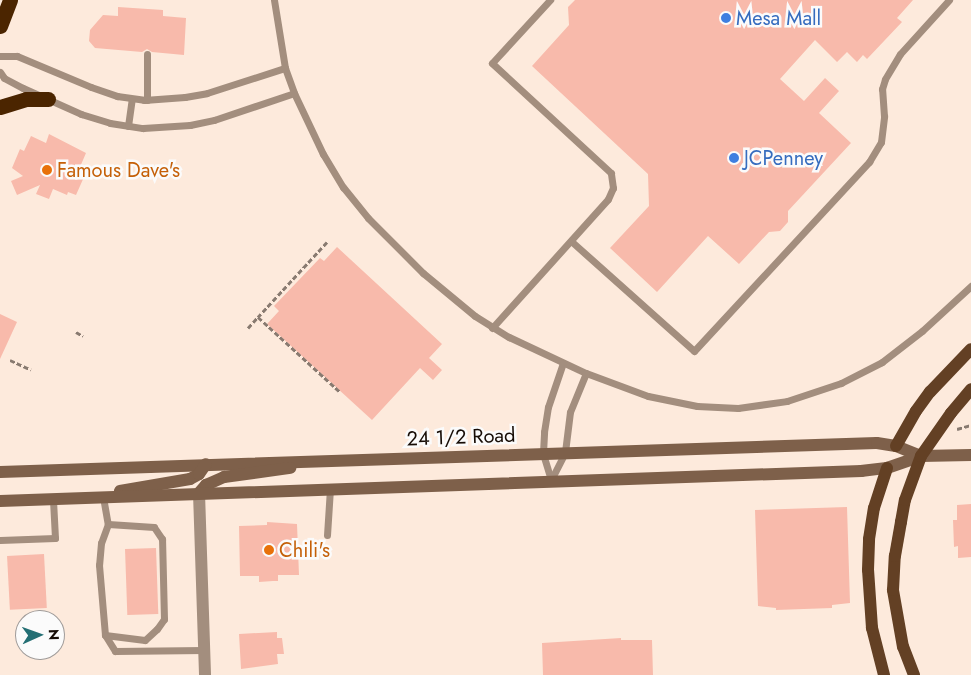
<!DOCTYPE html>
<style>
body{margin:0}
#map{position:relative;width:971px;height:675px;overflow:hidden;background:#fdeadc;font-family:Jost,sans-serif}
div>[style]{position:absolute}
.building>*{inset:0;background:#f8baab;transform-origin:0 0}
.path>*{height:3px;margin-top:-1.5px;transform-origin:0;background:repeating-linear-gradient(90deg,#887a70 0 5px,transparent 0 7.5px)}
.lane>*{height:7px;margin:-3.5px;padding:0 3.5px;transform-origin:3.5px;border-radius:3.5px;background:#a38e7e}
.street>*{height:12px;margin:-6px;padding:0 6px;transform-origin:6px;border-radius:6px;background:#a38e7e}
.secondary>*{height:12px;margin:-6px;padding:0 6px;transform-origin:6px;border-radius:6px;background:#7e604a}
.primary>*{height:12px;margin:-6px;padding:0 6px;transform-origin:6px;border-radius:6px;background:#634024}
.highway>*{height:15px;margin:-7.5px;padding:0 7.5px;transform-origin:7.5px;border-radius:7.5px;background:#4b2500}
.dots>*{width:14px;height:14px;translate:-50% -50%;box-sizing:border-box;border:2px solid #fbfbfb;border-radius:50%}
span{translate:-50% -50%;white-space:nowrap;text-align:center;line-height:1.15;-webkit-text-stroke:5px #fbfbfb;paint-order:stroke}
.shop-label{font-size:20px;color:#366cbe}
.left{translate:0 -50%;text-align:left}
.food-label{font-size:20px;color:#c56008}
.street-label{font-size:20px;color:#160c05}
.north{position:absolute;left:15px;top:610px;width:50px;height:50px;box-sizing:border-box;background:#fbfbfb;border:1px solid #9f9b99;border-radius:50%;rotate:88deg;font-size:14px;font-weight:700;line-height:20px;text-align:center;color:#160c05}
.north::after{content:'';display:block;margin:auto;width:18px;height:22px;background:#246f74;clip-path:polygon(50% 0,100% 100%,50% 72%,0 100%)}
</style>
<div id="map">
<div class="building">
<div style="clip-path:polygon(575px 0,913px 0,897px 18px,902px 22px,867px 59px,863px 55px,857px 62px,847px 52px,837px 62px,815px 40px,780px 79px,804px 101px,825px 78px,839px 91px,819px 113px,851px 143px,788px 211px,788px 222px,780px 231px,769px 232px,739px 264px,708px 236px,657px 292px,610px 248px,649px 206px,648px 174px,532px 66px,569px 25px,568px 7px)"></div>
<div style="clip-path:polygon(118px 7px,163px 10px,163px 16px,186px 18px,184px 55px,152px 52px,147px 49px,142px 52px,95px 48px,89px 41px,90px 30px,103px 15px,118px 16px)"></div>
<div style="clip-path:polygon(49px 134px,86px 153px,77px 174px,84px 177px,76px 195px,68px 192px,67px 195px,53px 189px,49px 199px,36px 194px,40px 185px,17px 195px,11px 181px,23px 176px,12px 168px,20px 149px,24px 151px,31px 136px,46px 143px)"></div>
<div style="clip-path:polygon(337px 247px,442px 344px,429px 358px,442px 370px,433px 380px,420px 368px,372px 420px,267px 324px,279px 311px,274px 306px,320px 258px,324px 261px)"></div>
<div style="clip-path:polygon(0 314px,17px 322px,0 359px)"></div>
<div style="clip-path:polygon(971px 504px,971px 557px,958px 558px,958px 546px,954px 547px,953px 520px,957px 520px,957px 505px)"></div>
<div style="clip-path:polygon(847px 507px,850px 603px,832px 605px,832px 608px,776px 610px,776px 608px,758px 606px,755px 510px)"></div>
<div style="clip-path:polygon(267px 522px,297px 524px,299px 575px,278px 575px,278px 581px,273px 581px,259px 582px,259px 576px,240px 576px,239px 526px,267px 525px)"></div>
<div style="left:156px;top:548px;width:66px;height:31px;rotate:88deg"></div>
<div style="left:44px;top:554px;width:54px;height:37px;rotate:87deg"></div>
<div style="clip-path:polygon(277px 632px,277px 638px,282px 638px,284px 654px,277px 654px,278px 664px,241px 669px,239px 634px)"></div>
<div style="clip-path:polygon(621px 638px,621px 640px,652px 640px,653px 675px,543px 675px,542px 643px)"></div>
</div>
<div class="path">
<div style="left:327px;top:242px;width:102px;rotate:132.6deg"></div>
<div style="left:258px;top:317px;width:111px;rotate:42.4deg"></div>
<div style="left:248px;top:328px;width:15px;rotate:-48deg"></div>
<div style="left:76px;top:332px;width:8px;rotate:30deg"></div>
<div style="left:10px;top:360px;width:23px;rotate:25deg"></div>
<div style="left:957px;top:429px;width:15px;rotate:-16deg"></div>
</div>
<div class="lane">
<div style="left:274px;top:0;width:69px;rotate:80.8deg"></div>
<div style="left:285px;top:68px;width:27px;rotate:70deg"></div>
<div style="left:294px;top:93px;width:68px;rotate:64.6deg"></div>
<div style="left:323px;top:154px;width:39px;rotate:59deg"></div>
<div style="left:343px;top:187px;width:40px;rotate:51deg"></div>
<div style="left:368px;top:218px;width:78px;rotate:45deg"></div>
<div style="left:423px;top:273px;width:67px;rotate:39.6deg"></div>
<div style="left:475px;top:316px;width:40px;rotate:32deg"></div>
<div style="left:509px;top:337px;width:85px;rotate:25.1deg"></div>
<div style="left:586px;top:373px;width:66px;rotate:20.4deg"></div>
<div style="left:648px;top:396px;width:50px;rotate:11.5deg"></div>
<div style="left:697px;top:406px;width:41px;rotate:2.8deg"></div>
<div style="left:738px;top:408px;width:49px;rotate:-8.1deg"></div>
<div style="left:787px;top:401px;width:57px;rotate:-18.4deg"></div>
<div style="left:841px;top:383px;width:46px;rotate:-27.1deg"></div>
<div style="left:882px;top:362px;width:51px;rotate:-37.8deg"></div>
<div style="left:922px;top:331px;width:67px;rotate:-42.6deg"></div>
<div style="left:147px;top:54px;width:46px;rotate:90deg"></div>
<div style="left:0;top:56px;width:17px"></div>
<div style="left:17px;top:56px;width:80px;rotate:22.7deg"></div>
<div style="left:91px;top:87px;width:28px;rotate:19deg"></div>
<div style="left:117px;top:96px;width:27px;rotate:8deg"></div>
<div style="left:144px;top:100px;width:41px;rotate:-4.2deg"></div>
<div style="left:185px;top:97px;width:22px;rotate:-10deg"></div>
<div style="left:207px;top:93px;width:82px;rotate:-17.8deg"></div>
<div style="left:0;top:72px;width:7px;rotate:56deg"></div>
<div style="left:4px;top:78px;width:21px;rotate:28deg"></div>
<div style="left:23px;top:88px;width:64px;rotate:24.1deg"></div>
<div style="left:81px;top:114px;width:30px;rotate:17deg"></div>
<div style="left:110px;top:123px;width:33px;rotate:9deg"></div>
<div style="left:143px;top:128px;width:47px;rotate:-3.7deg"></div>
<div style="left:190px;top:125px;width:25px;rotate:-12deg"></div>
<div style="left:214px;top:120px;width:84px;rotate:-18.6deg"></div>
<div style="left:128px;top:126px;width:27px;rotate:-82deg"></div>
<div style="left:571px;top:241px;width:165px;rotate:41.8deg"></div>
<div style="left:694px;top:351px;width:258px;rotate:-47.2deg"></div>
<div style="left:869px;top:162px;width:23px;rotate:-59deg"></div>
<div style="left:881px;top:142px;width:26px;rotate:-83deg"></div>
<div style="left:884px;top:116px;width:27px;rotate:-94deg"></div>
<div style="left:882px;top:89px;width:10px;rotate:-73deg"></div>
<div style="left:885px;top:79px;width:29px;rotate:-59deg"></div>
<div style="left:900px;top:54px;width:73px;rotate:-47.8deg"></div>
<div style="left:492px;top:328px;width:173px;rotate:-48deg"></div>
<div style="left:608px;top:199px;width:12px;rotate:-66deg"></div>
<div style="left:613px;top:188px;width:15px;rotate:-98deg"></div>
<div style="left:611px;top:173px;width:162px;rotate:-137.3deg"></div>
<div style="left:492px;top:63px;width:86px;rotate:-47.4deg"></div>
<div style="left:551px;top:480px;width:28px;rotate:-107deg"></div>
<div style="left:543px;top:453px;width:21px;rotate:-87deg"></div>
<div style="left:544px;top:432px;width:25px;rotate:-81deg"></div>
<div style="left:548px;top:407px;width:46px;rotate:-71.2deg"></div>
<div style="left:551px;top:480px;width:31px;rotate:-63deg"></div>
<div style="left:565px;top:452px;width:40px;rotate:-82.9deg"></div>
<div style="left:570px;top:412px;width:42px;rotate:-67.7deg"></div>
<div style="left:103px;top:497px;width:27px;rotate:80deg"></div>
<div style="left:108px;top:524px;width:20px;rotate:110deg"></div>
<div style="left:101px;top:543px;width:22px;rotate:95deg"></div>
<div style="left:99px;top:565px;width:70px;rotate:85.1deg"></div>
<div style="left:105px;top:635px;width:40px;rotate:7.1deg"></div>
<div style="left:145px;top:640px;width:16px;rotate:-43deg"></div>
<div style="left:157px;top:629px;width:12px;rotate:-55deg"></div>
<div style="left:164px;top:619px;width:80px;rotate:-91.4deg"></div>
<div style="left:162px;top:539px;width:14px;rotate:-124deg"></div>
<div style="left:154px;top:527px;width:46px;rotate:-176.3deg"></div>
<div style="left:327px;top:535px;width:47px;rotate:-86.3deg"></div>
<div style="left:0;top:540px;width:55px;rotate:-2.1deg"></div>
<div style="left:55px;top:538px;width:39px;rotate:-93deg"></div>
<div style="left:105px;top:635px;width:19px;rotate:58deg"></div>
<div style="left:115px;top:651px;width:89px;rotate:-0.6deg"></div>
</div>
<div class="street">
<div style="left:199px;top:493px;width:182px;rotate:88.1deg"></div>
</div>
<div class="secondary">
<div style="left:0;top:472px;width:877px;rotate:-1.89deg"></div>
<div style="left:877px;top:443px;width:19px;rotate:9deg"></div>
<div style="left:896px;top:446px;width:27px;rotate:22deg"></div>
<div style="left:120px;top:491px;width:71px;rotate:-9.7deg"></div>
<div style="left:190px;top:479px;width:10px;rotate:-29deg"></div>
<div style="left:199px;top:474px;width:12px;rotate:-55deg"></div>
<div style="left:199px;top:493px;width:11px;rotate:-49deg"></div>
<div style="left:206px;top:485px;width:20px;rotate:-24deg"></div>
<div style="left:224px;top:477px;width:67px;rotate:-7.8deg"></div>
<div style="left:0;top:501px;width:862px;rotate:-2deg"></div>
<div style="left:861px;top:471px;width:26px;rotate:-7deg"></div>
<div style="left:887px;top:468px;width:36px;rotate:-19deg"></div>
<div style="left:921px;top:456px;width:50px;rotate:-1.1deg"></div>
</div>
<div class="primary">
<div style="left:896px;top:446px;width:40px;rotate:-60.3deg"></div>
<div style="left:916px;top:411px;width:24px;rotate:-54deg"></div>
<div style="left:930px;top:392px;width:59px;rotate:-46.4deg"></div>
<div style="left:884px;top:675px;width:49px;rotate:-104.3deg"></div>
<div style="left:872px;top:628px;width:58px;rotate:-93.9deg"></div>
<div style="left:868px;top:570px;width:31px;rotate:-88deg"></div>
<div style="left:869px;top:539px;width:31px;rotate:-81deg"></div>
<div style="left:874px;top:508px;width:42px;rotate:-72deg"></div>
<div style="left:914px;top:675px;width:30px;rotate:-111deg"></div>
<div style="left:903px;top:647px;width:58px;rotate:-100deg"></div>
<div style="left:893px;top:590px;width:34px;rotate:-87deg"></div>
<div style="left:895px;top:556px;width:35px;rotate:-80deg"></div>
<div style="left:901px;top:522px;width:22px;rotate:-80deg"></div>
<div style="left:905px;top:500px;width:47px;rotate:-70deg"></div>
<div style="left:921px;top:456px;width:52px;rotate:-55.1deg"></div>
<div style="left:951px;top:413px;width:31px;rotate:-50deg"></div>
</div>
<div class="highway">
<div style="left:0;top:26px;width:28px;rotate:-69deg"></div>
<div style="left:0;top:107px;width:27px;rotate:-17deg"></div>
<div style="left:26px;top:99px;width:22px"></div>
</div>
<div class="dots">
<div style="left:726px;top:18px;background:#3f7fe0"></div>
<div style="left:734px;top:158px;background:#3f7fe0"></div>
<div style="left:47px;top:170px;background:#e8710a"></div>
<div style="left:269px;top:550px;background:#e8710a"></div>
</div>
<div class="shop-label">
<span class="left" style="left:736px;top:18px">Mesa Mall</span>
<span class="left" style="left:744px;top:158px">JCPenney</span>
</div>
<div class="food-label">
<span class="left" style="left:57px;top:170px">Famous Dave's</span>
<span class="left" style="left:279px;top:550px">Chili's</span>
</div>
<div class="street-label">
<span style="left:461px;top:437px;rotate:-2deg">24 1/2 Road</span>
</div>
<div class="north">N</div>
</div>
